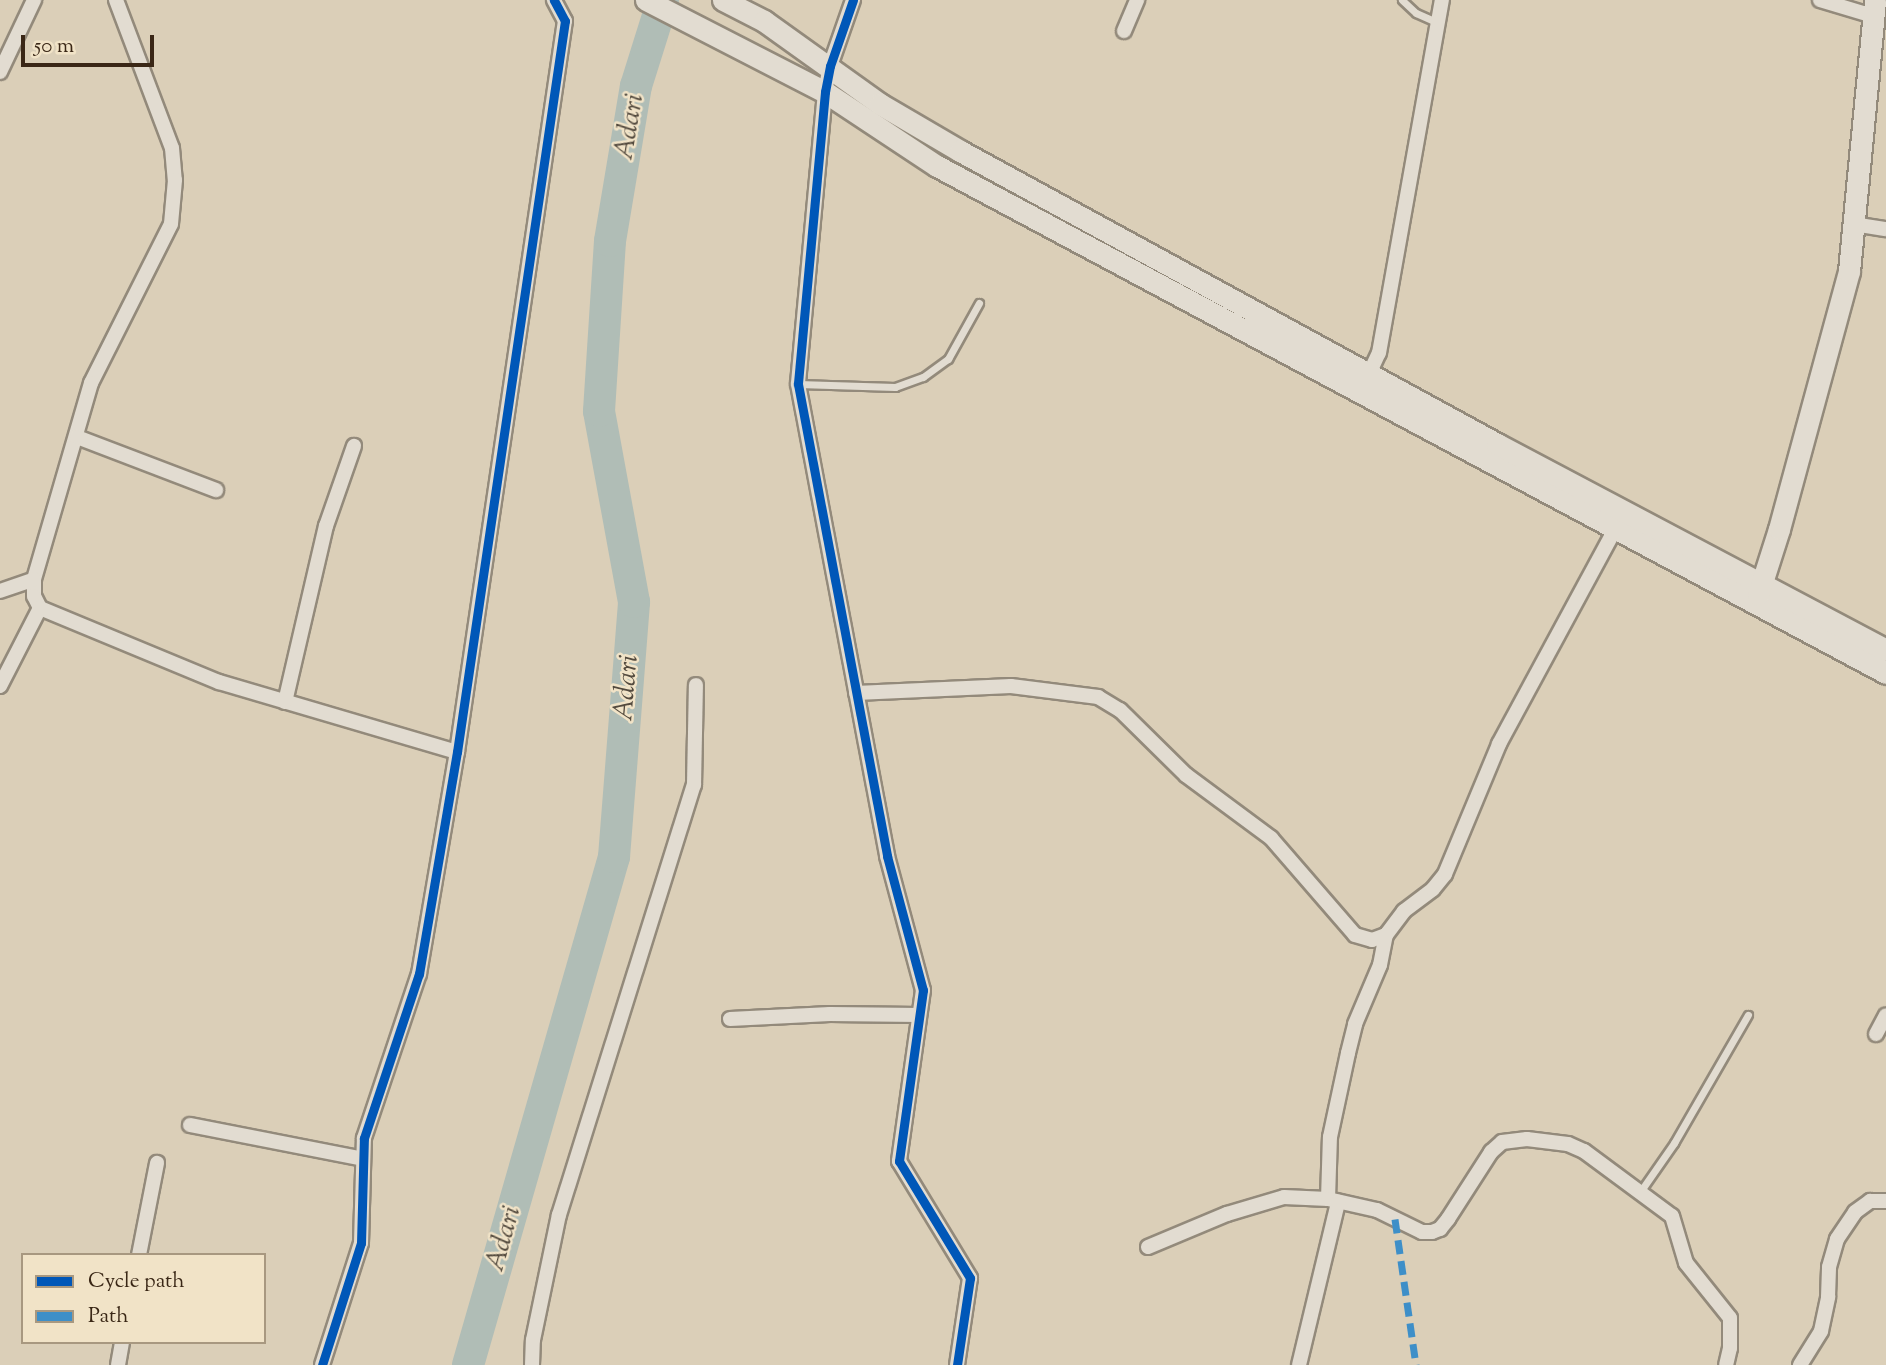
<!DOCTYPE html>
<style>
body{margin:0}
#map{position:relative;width:1886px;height:1365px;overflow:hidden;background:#dbcfb8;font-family:"Sorts Mill Goudy",serif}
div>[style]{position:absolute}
.river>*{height:32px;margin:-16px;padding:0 16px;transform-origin:16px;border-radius:16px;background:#b0bdb6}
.roads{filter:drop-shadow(2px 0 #938a7b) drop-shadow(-2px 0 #938a7b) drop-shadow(0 2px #938a7b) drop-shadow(0 -2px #938a7b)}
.lane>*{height:7px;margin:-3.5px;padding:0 3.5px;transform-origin:3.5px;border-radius:3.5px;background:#e2dcd1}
.street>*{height:14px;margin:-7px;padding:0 7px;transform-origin:7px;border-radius:7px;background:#e2dcd1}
.secondary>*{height:21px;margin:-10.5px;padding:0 10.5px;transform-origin:10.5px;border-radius:10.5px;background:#e2dcd1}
.quiet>*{height:7px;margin-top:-3.5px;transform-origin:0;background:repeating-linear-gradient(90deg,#3e8fc8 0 14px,transparent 0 21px)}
.cycleway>*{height:9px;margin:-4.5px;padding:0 4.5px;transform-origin:4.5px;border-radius:4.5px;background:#0057b8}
span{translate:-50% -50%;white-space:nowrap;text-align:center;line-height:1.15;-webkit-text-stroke:5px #f1e3c7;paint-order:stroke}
.water-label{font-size:28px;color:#534a3e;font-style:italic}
.legend{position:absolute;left:21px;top:1253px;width:245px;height:91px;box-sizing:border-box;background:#f1e3c7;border:2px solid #a89880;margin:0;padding:9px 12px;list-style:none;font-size:21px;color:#3a2716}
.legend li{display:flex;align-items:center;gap:14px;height:35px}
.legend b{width:35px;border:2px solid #a89880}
.scale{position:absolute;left:21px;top:35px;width:133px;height:32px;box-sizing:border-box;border:4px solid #3a2716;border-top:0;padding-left:9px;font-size:21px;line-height:24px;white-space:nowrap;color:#3a2716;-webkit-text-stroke:5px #f1e3c7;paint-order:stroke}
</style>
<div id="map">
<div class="river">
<div style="left:468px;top:1365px;width:529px;rotate:-73.97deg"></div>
<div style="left:614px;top:857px;width:256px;rotate:-85.5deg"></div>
<div style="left:634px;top:602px;width:194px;rotate:-100.4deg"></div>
<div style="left:599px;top:411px;width:170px;rotate:-86.3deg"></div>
<div style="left:610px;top:241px;width:157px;rotate:-80.5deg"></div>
<div style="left:636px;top:86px;width:90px;rotate:-72.6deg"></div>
</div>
<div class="roads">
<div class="lane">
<div style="left:1402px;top:0;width:19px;rotate:43deg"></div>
<div style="left:1416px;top:13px;width:24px;rotate:24deg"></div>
<div style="left:798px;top:384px;width:97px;rotate:1.8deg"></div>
<div style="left:895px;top:387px;width:30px;rotate:-20deg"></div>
<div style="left:923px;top:377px;width:31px;rotate:-36deg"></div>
<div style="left:948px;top:359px;width:64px;rotate:-61deg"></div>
<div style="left:1640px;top:1192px;width:60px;rotate:-55.2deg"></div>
<div style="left:1674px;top:1143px;width:148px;rotate:-60deg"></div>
</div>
<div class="street">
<div style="left:116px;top:0;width:158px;rotate:69.3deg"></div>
<div style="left:172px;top:148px;width:32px;rotate:85deg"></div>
<div style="left:175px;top:180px;width:44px;rotate:95.2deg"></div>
<div style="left:171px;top:224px;width:178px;rotate:116.7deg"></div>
<div style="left:91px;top:383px;width:204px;rotate:106.2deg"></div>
<div style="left:34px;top:579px;width:17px;rotate:90deg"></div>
<div style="left:34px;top:596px;width:13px;rotate:63deg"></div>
<div style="left:40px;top:608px;width:194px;rotate:22.5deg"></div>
<div style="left:219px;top:682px;width:248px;rotate:16.4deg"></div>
<div style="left:853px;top:0;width:70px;rotate:109.2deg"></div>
<div style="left:830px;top:66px;width:26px;rotate:101deg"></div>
<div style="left:825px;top:92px;width:293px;rotate:95.3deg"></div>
<div style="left:798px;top:384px;width:480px;rotate:79.3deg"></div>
<div style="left:887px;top:856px;width:139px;rotate:75deg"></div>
<div style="left:923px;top:990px;width:173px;rotate:98deg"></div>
<div style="left:899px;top:1161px;width:137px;rotate:58.7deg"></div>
<div style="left:970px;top:1278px;width:88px;rotate:98.5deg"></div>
<div style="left:1820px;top:0;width:55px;rotate:16.8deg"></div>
<div style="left:1124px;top:31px;width:34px;rotate:-67deg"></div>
<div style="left:0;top:72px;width:80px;rotate:-64.7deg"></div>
<div style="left:1853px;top:224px;width:33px;rotate:9deg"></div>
<div style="left:1369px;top:374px;width:23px;rotate:-65deg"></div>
<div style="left:1379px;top:353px;width:359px;rotate:-79.9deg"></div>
<div style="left:77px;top:437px;width:149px;rotate:20.9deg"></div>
<div style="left:0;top:591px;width:36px;rotate:-19deg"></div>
<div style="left:0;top:686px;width:88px;rotate:-62.9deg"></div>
<div style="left:856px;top:693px;width:155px;rotate:-2.6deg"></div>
<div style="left:1011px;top:686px;width:88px;rotate:7.2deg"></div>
<div style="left:1098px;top:697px;width:26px;rotate:31deg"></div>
<div style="left:1120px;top:710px;width:93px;rotate:44.6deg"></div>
<div style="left:1186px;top:775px;width:106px;rotate:36.5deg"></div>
<div style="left:1271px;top:838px;width:128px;rotate:49.1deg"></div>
<div style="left:1355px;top:935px;width:18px;rotate:16deg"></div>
<div style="left:1372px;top:940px;width:15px;rotate:-20deg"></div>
<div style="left:1386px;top:935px;width:30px;rotate:-53deg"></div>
<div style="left:1404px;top:911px;width:36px;rotate:-37deg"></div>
<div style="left:1433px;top:889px;width:19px;rotate:-51deg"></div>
<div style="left:1445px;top:874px;width:141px;rotate:-67.4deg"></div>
<div style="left:1499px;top:744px;width:246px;rotate:-61.6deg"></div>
<div style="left:285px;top:702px;width:181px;rotate:-76.9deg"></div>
<div style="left:326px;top:526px;width:85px;rotate:-70.7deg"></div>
<div style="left:730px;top:1019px;width:100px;rotate:-2.9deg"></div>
<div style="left:830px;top:1014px;width:89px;rotate:0.6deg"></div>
<div style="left:1876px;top:1034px;width:21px;rotate:-62deg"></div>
<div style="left:190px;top:1125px;width:176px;rotate:11.1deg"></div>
<div style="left:1328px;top:1199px;width:62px;rotate:-88.2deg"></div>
<div style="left:1330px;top:1137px;width:86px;rotate:-77.9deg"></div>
<div style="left:1348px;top:1053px;width:30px;rotate:-76deg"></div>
<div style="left:1355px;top:1024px;width:64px;rotate:-67deg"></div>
<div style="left:1380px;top:965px;width:31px;rotate:-79deg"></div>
<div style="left:1148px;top:1247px;width:86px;rotate:-22.7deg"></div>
<div style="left:1227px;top:1214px;width:59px;rotate:-16.6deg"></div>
<div style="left:1284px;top:1197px;width:44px;rotate:2.6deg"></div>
<div style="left:1328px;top:1199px;width:50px;rotate:12.7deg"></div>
<div style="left:1377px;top:1210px;width:50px;rotate:26.1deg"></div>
<div style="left:1422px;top:1232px;width:10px"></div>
<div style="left:1432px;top:1232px;width:9px;rotate:-21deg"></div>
<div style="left:1440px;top:1229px;width:13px;rotate:-51deg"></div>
<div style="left:1448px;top:1219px;width:80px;rotate:-57.3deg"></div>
<div style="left:1491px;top:1152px;width:15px;rotate:-42deg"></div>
<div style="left:1502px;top:1142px;width:25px;rotate:-7deg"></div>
<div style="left:1527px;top:1139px;width:41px;rotate:7deg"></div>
<div style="left:1568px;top:1144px;width:17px;rotate:24deg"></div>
<div style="left:1584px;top:1151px;width:109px;rotate:36.5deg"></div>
<div style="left:1672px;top:1216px;width:49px;rotate:73.4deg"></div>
<div style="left:1686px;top:1263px;width:70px;rotate:51.3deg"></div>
<div style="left:1730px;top:1318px;width:30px;rotate:90deg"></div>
<div style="left:1730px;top:1348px;width:17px;rotate:103deg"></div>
<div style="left:139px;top:1255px;width:94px;rotate:-78.9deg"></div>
<div style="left:118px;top:1365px;width:23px;rotate:-80deg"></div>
<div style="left:322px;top:1365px;width:128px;rotate:-72.3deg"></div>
<div style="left:361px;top:1243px;width:105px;rotate:-88.4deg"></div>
<div style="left:364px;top:1138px;width:173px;rotate:-71.5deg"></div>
<div style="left:419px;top:974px;width:225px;rotate:-80.3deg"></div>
<div style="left:457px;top:752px;width:739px;rotate:-81.6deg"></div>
<div style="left:565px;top:21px;width:24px;rotate:-118deg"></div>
<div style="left:532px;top:1365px;width:25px;rotate:-88deg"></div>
<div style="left:533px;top:1340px;width:128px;rotate:-78.3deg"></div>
<div style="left:559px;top:1215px;width:451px;rotate:-72.6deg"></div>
<div style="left:694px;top:785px;width:100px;rotate:-88.9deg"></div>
<div style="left:1299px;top:1365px;width:168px;rotate:-76.5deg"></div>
<div style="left:1800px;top:1365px;width:40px;rotate:-58deg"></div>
<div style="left:1821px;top:1331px;width:35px;rotate:-78deg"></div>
<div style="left:1828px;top:1297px;width:30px;rotate:-88deg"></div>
<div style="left:1829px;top:1267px;width:29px;rotate:-74deg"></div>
<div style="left:1837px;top:1239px;width:32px;rotate:-56deg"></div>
<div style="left:1855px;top:1212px;width:19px;rotate:-36deg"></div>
<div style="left:1870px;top:1201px;width:16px"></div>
</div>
<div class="secondary">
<div style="left:646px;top:0;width:201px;rotate:27.2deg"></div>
<div style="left:825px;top:92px;width:134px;rotate:33.5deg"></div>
<div style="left:937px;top:166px;width:1076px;rotate:28.11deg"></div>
<div style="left:723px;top:0;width:46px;rotate:27.1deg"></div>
<div style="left:764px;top:21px;width:143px;rotate:35.6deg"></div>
<div style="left:880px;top:104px;width:93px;rotate:30.4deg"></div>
<div style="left:960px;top:151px;width:612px;rotate:28.62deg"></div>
<div style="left:1497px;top:444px;width:440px;rotate:27.9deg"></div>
<div style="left:1758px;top:595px;width:69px;rotate:-72.3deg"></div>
<div style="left:1779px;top:529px;width:267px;rotate:-74.8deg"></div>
<div style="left:1849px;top:271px;width:272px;rotate:-84.5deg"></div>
</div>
</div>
<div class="quiet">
<div style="left:1395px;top:1219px;width:148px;rotate:81.8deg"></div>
</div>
<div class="cycleway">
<div style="left:853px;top:0;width:70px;rotate:109.2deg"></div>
<div style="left:830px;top:66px;width:26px;rotate:101deg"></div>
<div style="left:825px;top:92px;width:293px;rotate:95.3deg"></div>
<div style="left:798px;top:384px;width:480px;rotate:79.3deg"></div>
<div style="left:887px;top:856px;width:139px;rotate:75deg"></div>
<div style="left:923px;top:990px;width:173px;rotate:98deg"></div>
<div style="left:899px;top:1161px;width:137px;rotate:58.7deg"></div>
<div style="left:970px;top:1278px;width:88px;rotate:98.5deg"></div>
<div style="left:322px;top:1365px;width:128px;rotate:-72.3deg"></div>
<div style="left:361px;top:1243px;width:105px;rotate:-88.4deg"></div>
<div style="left:364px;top:1138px;width:173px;rotate:-71.5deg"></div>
<div style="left:419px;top:974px;width:225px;rotate:-80.3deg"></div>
<div style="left:457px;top:752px;width:739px;rotate:-81.6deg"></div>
<div style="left:565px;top:21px;width:24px;rotate:-118deg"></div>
</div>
<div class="water-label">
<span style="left:630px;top:127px;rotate:-80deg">Adari</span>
<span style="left:627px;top:688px;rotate:-85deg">Adari</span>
<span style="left:504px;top:1239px;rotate:-74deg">Adari</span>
</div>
<ul class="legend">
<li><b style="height:9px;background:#0057b8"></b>Cycle path</li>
<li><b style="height:9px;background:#3e8fc8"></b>Path</li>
</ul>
<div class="scale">50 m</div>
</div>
